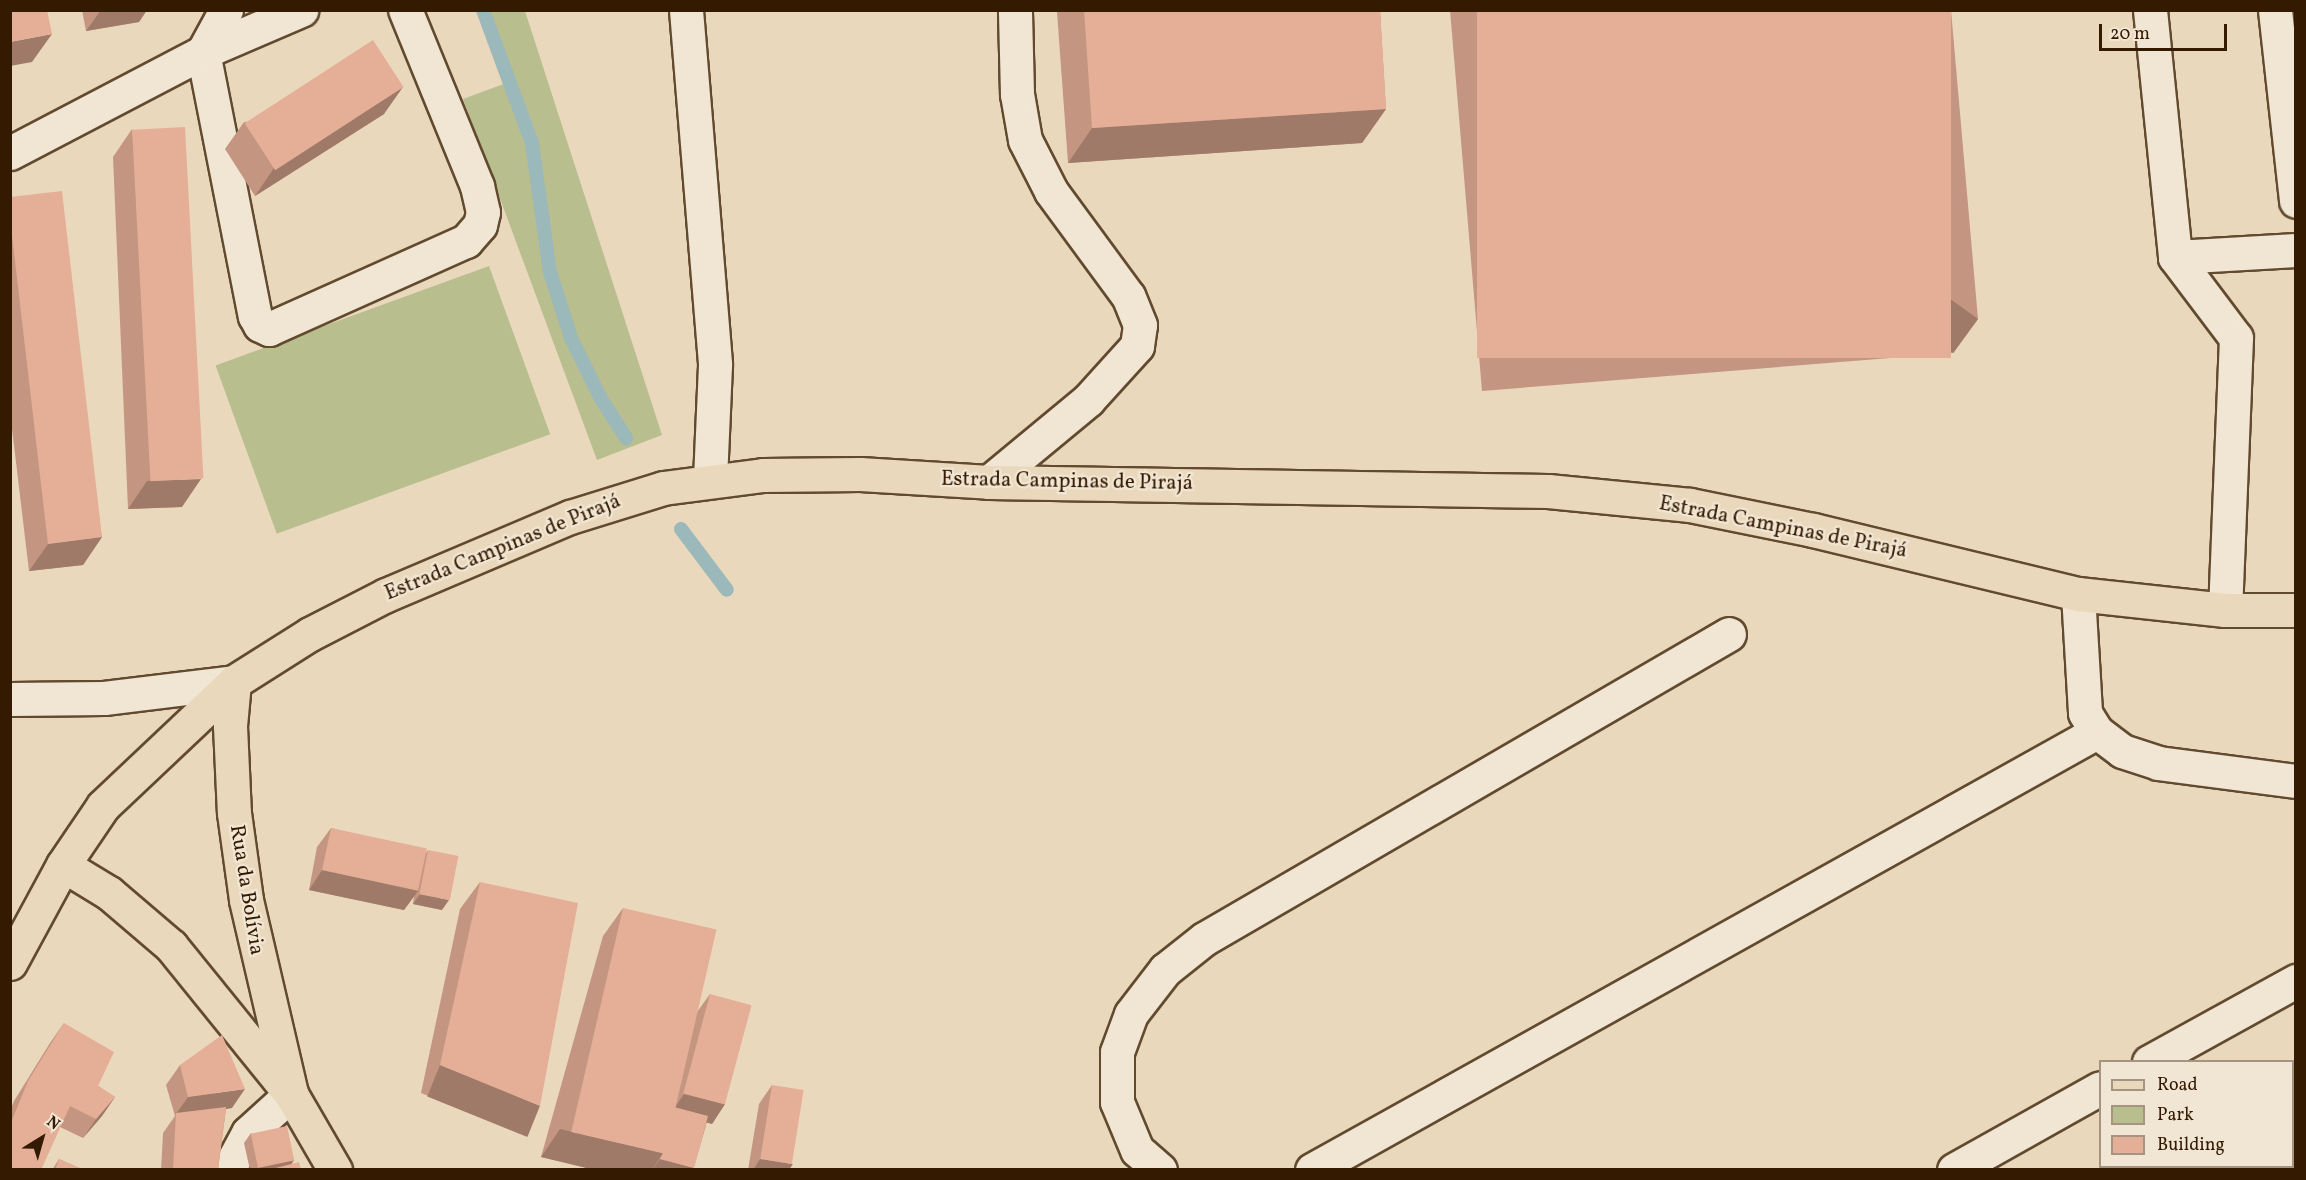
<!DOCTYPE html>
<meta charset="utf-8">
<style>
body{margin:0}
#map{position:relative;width:2306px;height:1180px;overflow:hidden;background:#ead8bd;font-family:Vollkorn,serif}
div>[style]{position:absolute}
.green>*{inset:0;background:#b9be8f;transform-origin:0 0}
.stream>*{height:14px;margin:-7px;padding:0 7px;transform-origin:7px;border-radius:7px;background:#9bb8ba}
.roads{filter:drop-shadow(2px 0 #624a2f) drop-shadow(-2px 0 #624a2f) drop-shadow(0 2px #624a2f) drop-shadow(0 -2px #624a2f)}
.minor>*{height:33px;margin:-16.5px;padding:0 16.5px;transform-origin:16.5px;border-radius:16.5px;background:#f1e6d4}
.major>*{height:33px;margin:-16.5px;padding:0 16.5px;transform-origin:16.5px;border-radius:16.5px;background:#ead8bd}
.wall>*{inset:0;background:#c49681}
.shaded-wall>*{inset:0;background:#a07a69;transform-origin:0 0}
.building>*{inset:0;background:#e4af96;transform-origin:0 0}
span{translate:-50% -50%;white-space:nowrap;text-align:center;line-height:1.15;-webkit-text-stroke:4.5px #f1e6d4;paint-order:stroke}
.street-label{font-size:21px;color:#341a00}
.frame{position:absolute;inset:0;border:12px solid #341a00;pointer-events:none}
.legend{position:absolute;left:2099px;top:1060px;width:195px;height:108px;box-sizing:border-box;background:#f1e6d4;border:2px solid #a5947f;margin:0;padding:8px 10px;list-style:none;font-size:18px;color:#341a00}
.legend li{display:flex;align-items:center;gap:12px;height:30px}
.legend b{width:30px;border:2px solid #a5947f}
.north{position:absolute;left:12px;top:1108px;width:60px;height:60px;-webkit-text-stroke:4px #f1e6d4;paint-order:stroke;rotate:37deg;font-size:16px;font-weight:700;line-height:24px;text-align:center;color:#341a00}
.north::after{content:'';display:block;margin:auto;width:21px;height:27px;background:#341a00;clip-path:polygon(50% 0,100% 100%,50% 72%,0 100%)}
.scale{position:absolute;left:2099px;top:24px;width:128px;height:27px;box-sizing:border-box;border:3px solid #341a00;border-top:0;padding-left:8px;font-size:18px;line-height:21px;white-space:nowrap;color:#341a00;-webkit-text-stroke:4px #f1e6d4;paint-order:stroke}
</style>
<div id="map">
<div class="green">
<div style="clip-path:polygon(480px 11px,525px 11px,662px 435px,597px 460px,463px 99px,509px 82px)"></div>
<div style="left:489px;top:266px;width:179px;height:291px;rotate:70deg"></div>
</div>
<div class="stream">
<div style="left:483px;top:10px;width:142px;rotate:69.8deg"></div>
<div style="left:532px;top:143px;width:130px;rotate:82.1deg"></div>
<div style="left:550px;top:272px;width:69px;rotate:72.3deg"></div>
<div style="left:571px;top:338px;width:66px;rotate:63.8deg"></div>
<div style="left:600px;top:397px;width:49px;rotate:57.6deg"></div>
<div style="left:681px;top:529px;width:76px;rotate:53deg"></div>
</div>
<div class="roads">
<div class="minor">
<div style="left:226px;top:10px;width:48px;rotate:118.7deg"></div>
<div style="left:203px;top:52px;width:269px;rotate:78.9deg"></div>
<div style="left:255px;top:316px;width:10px;rotate:61deg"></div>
<div style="left:260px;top:325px;width:10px;rotate:24deg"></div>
<div style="left:269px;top:329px;width:216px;rotate:-24.1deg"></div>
<div style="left:466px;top:241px;width:21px;rotate:-49deg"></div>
<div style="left:480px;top:225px;width:13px;rotate:-77deg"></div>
<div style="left:483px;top:212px;width:27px;rotate:-103deg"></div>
<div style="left:477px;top:186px;width:190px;rotate:-112.2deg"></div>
<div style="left:686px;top:10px;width:356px;rotate:85.3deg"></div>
<div style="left:715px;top:365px;width:116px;rotate:92.5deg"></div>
<div style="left:2150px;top:10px;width:248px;rotate:84.2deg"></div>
<div style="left:2175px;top:257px;width:101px;rotate:53deg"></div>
<div style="left:2236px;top:338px;width:272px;rotate:92.3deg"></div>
<div style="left:2275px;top:10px;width:192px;rotate:83.7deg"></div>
<div style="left:10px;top:153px;width:218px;rotate:-27.6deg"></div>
<div style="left:203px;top:52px;width:107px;rotate:-23.2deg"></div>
<div style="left:2175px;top:257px;width:121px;rotate:-3.3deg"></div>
<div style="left:989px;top:482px;width:129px;rotate:-39.6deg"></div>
<div style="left:1088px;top:400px;width:73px;rotate:-47.8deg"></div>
<div style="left:1137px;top:346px;width:21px;rotate:-82deg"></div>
<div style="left:1140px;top:325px;width:31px;rotate:-112deg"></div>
<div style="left:1128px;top:296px;width:130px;rotate:-126.3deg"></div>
<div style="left:1051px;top:191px;width:57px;rotate:-117deg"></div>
<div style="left:1025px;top:140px;width:47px;rotate:-99.9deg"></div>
<div style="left:1017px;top:94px;width:84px;rotate:-91.4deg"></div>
<div style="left:2078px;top:594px;width:119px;rotate:86.6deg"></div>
<div style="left:2085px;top:713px;width:22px;rotate:58deg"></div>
<div style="left:2097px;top:732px;width:31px;rotate:37deg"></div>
<div style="left:2122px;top:751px;width:38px;rotate:18deg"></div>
<div style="left:2158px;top:763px;width:139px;rotate:7.4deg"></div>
<div style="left:10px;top:699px;width:94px;rotate:-0.6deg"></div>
<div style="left:104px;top:698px;width:131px;rotate:-7deg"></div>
<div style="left:2149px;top:1062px;width:168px;rotate:-28.9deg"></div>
<div style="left:228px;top:1170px;width:42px;rotate:-61.6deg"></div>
<div style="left:248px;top:1133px;width:58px;rotate:-42.2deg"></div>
<div style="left:1160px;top:1170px;width:30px;rotate:-139deg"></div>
<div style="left:1137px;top:1150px;width:52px;rotate:-112.6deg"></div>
<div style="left:1117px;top:1102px;width:50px;rotate:-90deg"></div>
<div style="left:1117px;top:1052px;width:40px;rotate:-69.8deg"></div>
<div style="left:1131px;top:1014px;width:56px;rotate:-52.3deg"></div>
<div style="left:1165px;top:970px;width:50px;rotate:-38.5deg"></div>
<div style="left:1204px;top:939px;width:607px;rotate:-30.15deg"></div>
<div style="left:1312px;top:1170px;width:899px;rotate:-29.16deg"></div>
<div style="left:1954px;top:1170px;width:167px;rotate:-29.3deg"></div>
</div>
<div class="major">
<div style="left:234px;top:682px;width:44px;rotate:95.2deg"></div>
<div style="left:230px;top:726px;width:87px;rotate:87.4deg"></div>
<div style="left:234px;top:813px;width:88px;rotate:82.1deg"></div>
<div style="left:246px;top:900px;width:199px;rotate:76.9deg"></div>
<div style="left:63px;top:865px;width:54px;rotate:31.3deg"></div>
<div style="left:109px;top:893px;width:82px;rotate:40.5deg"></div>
<div style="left:171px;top:946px;width:191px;rotate:51deg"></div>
<div style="left:291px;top:1094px;width:88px;rotate:59.9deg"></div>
<div style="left:10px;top:963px;width:111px;rotate:-61.6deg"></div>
<div style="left:63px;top:865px;width:71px;rotate:-55.9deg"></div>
<div style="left:103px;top:806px;width:180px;rotate:-43.4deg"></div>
<div style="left:234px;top:682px;width:90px;rotate:-32.3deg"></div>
<div style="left:310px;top:634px;width:85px;rotate:-27.2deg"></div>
<div style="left:386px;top:595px;width:200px;rotate:-23deg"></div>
<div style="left:570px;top:517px;width:97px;rotate:-17.3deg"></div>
<div style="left:663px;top:488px;width:101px;rotate:-7.4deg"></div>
<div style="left:763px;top:475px;width:97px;rotate:-0.6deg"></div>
<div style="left:860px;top:474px;width:129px;rotate:3.5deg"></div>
<div style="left:989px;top:482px;width:559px;rotate:0.92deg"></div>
<div style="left:1548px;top:491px;width:143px;rotate:5.6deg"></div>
<div style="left:1690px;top:505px;width:126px;rotate:11.5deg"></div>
<div style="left:1813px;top:530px;width:273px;rotate:13.6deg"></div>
<div style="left:2078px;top:594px;width:148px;rotate:6.2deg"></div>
<div style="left:2225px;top:610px;width:71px"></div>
</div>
</div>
<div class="wall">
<div style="clip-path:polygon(82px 10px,147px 10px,139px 22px,86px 31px)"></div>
<div style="clip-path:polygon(1058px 10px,1380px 10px,1386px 109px,1362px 143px,1068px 163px,1057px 12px)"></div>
<div style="clip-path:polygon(1450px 10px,1951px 10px,1978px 319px,1953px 353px,1482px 391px)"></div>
<div style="clip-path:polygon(384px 114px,255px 196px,225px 149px,244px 122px)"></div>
<div style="clip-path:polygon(132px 129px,182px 507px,128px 509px,113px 157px)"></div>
<div style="clip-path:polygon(10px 197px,102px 537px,83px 565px,29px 571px,10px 412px)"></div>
<div style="clip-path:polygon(331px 828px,426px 853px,428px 850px,442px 910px,413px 904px,414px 896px,404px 910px,309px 890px,317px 847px)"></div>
<div style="clip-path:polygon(480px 882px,521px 1134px,421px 1093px,460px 909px)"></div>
<div style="clip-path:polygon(623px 908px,697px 1012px,710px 994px,725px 1104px,712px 1124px,707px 1122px,693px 1170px,656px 1170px,653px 1169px,653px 1167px,652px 1170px,595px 1170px,541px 1157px,603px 936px)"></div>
<div style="clip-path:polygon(64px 1023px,98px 1086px,115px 1097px,102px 1116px,83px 1138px,60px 1127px,10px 1170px,10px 1111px,14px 1101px,50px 1043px)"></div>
<div style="clip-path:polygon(180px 1065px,232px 1108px,226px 1109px,218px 1170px,161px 1170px,163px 1133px,175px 1116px,166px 1085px)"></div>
<div style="clip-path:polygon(772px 1085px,789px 1170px,748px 1170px,759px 1104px)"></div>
<div style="clip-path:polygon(251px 1133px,292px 1164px,301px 1170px,250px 1170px,244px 1143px)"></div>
<div style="clip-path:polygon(59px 1159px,84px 1170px,52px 1170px)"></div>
</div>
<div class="shaded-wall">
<div style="clip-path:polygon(101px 10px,147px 10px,139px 22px,86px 31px)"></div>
<div style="clip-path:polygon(52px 34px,32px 62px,10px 66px,10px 42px)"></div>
<div style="clip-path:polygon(403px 87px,384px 114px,255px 196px,274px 168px)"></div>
<div style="clip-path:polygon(1386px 109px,1362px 143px,1068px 163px,1092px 128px)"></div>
<div style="left:1978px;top:319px;width:42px;height:473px;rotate:126deg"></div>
<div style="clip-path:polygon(201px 479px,182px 507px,128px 509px,147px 481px)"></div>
<div style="clip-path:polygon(102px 537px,83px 565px,29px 571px,48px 544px)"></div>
<div style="clip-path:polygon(322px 870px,418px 891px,404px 910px,309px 890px)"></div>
<div style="clip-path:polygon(420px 894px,449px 900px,442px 910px,413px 904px)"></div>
<div style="left:440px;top:1065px;width:108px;height:34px;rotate:22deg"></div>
<div style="clip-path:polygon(245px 1089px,232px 1108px,176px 1116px,176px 1114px,188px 1097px)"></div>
<div style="clip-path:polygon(684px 1094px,725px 1104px,712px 1124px,671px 1113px)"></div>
<div style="clip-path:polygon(115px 1097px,102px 1116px,83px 1138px,96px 1119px)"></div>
<div style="clip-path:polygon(560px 1129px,663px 1153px,652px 1170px,595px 1170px,541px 1157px)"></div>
<div style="clip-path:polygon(660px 1159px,694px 1168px,693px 1170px,656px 1170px,653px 1169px)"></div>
<div style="clip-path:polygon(760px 1159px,793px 1164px,789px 1170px,753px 1170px)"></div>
<div style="clip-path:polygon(294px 1160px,288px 1170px,257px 1170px,259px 1167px)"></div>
</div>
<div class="building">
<div style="clip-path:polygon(10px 10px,47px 10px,52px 34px,10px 42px)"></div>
<div style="clip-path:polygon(1084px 10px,1380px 10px,1386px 109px,1092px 128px)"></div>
<div style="left:1477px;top:10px;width:474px;height:348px"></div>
<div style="left:373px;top:40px;width:56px;height:153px;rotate:57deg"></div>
<div style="left:185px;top:127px;width:352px;height:53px;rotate:87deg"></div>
<div style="clip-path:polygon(62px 191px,102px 537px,48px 544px,10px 218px,10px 197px)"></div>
<div style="left:331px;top:828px;width:98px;height:43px;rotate:12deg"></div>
<div style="left:428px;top:850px;width:31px;height:45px;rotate:11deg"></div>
<div style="clip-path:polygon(480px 882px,578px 903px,540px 1106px,440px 1065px)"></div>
<div style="left:623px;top:908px;width:96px;height:230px;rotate:13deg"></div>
<div style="left:710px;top:994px;width:43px;height:103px;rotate:15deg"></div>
<div style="clip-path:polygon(64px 1023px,114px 1052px,98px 1086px,115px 1097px,96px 1119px,70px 1106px,41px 1170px,10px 1170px,10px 1125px,28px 1081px)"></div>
<div style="clip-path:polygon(222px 1035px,245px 1089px,188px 1097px,180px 1065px)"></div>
<div style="left:772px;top:1085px;width:32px;height:75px;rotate:9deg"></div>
<div style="clip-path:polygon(2295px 1095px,2295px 1170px,2161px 1170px,2167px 1167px,2292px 1167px,2292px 1097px)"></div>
<div style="clip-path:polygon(226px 1107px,218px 1170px,173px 1170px,176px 1113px)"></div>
<div style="clip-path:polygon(674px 1107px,708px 1116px,694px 1168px,660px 1159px,663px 1153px)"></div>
<div style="left:287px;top:1126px;width:35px;height:37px;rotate:78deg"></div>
<div style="clip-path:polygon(59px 1159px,84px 1170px,55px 1170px)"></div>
<div style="clip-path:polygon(299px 1162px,301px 1170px,268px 1170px)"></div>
</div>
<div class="street-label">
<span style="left:1067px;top:482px;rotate:1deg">Estrada Campinas de Pirajá</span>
<span style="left:1783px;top:528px;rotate:11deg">Estrada Campinas de Pirajá</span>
<span style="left:503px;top:548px;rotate:-22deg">Estrada Campinas de Pirajá</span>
<span style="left:246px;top:890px;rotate:81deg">Rua da Bolívia</span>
</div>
<div class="frame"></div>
<ul class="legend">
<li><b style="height:8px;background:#ead8bd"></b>Road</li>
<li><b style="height:16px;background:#b9be8f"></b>Park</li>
<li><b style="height:16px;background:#e4af96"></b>Building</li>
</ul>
<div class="north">N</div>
<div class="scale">20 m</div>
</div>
